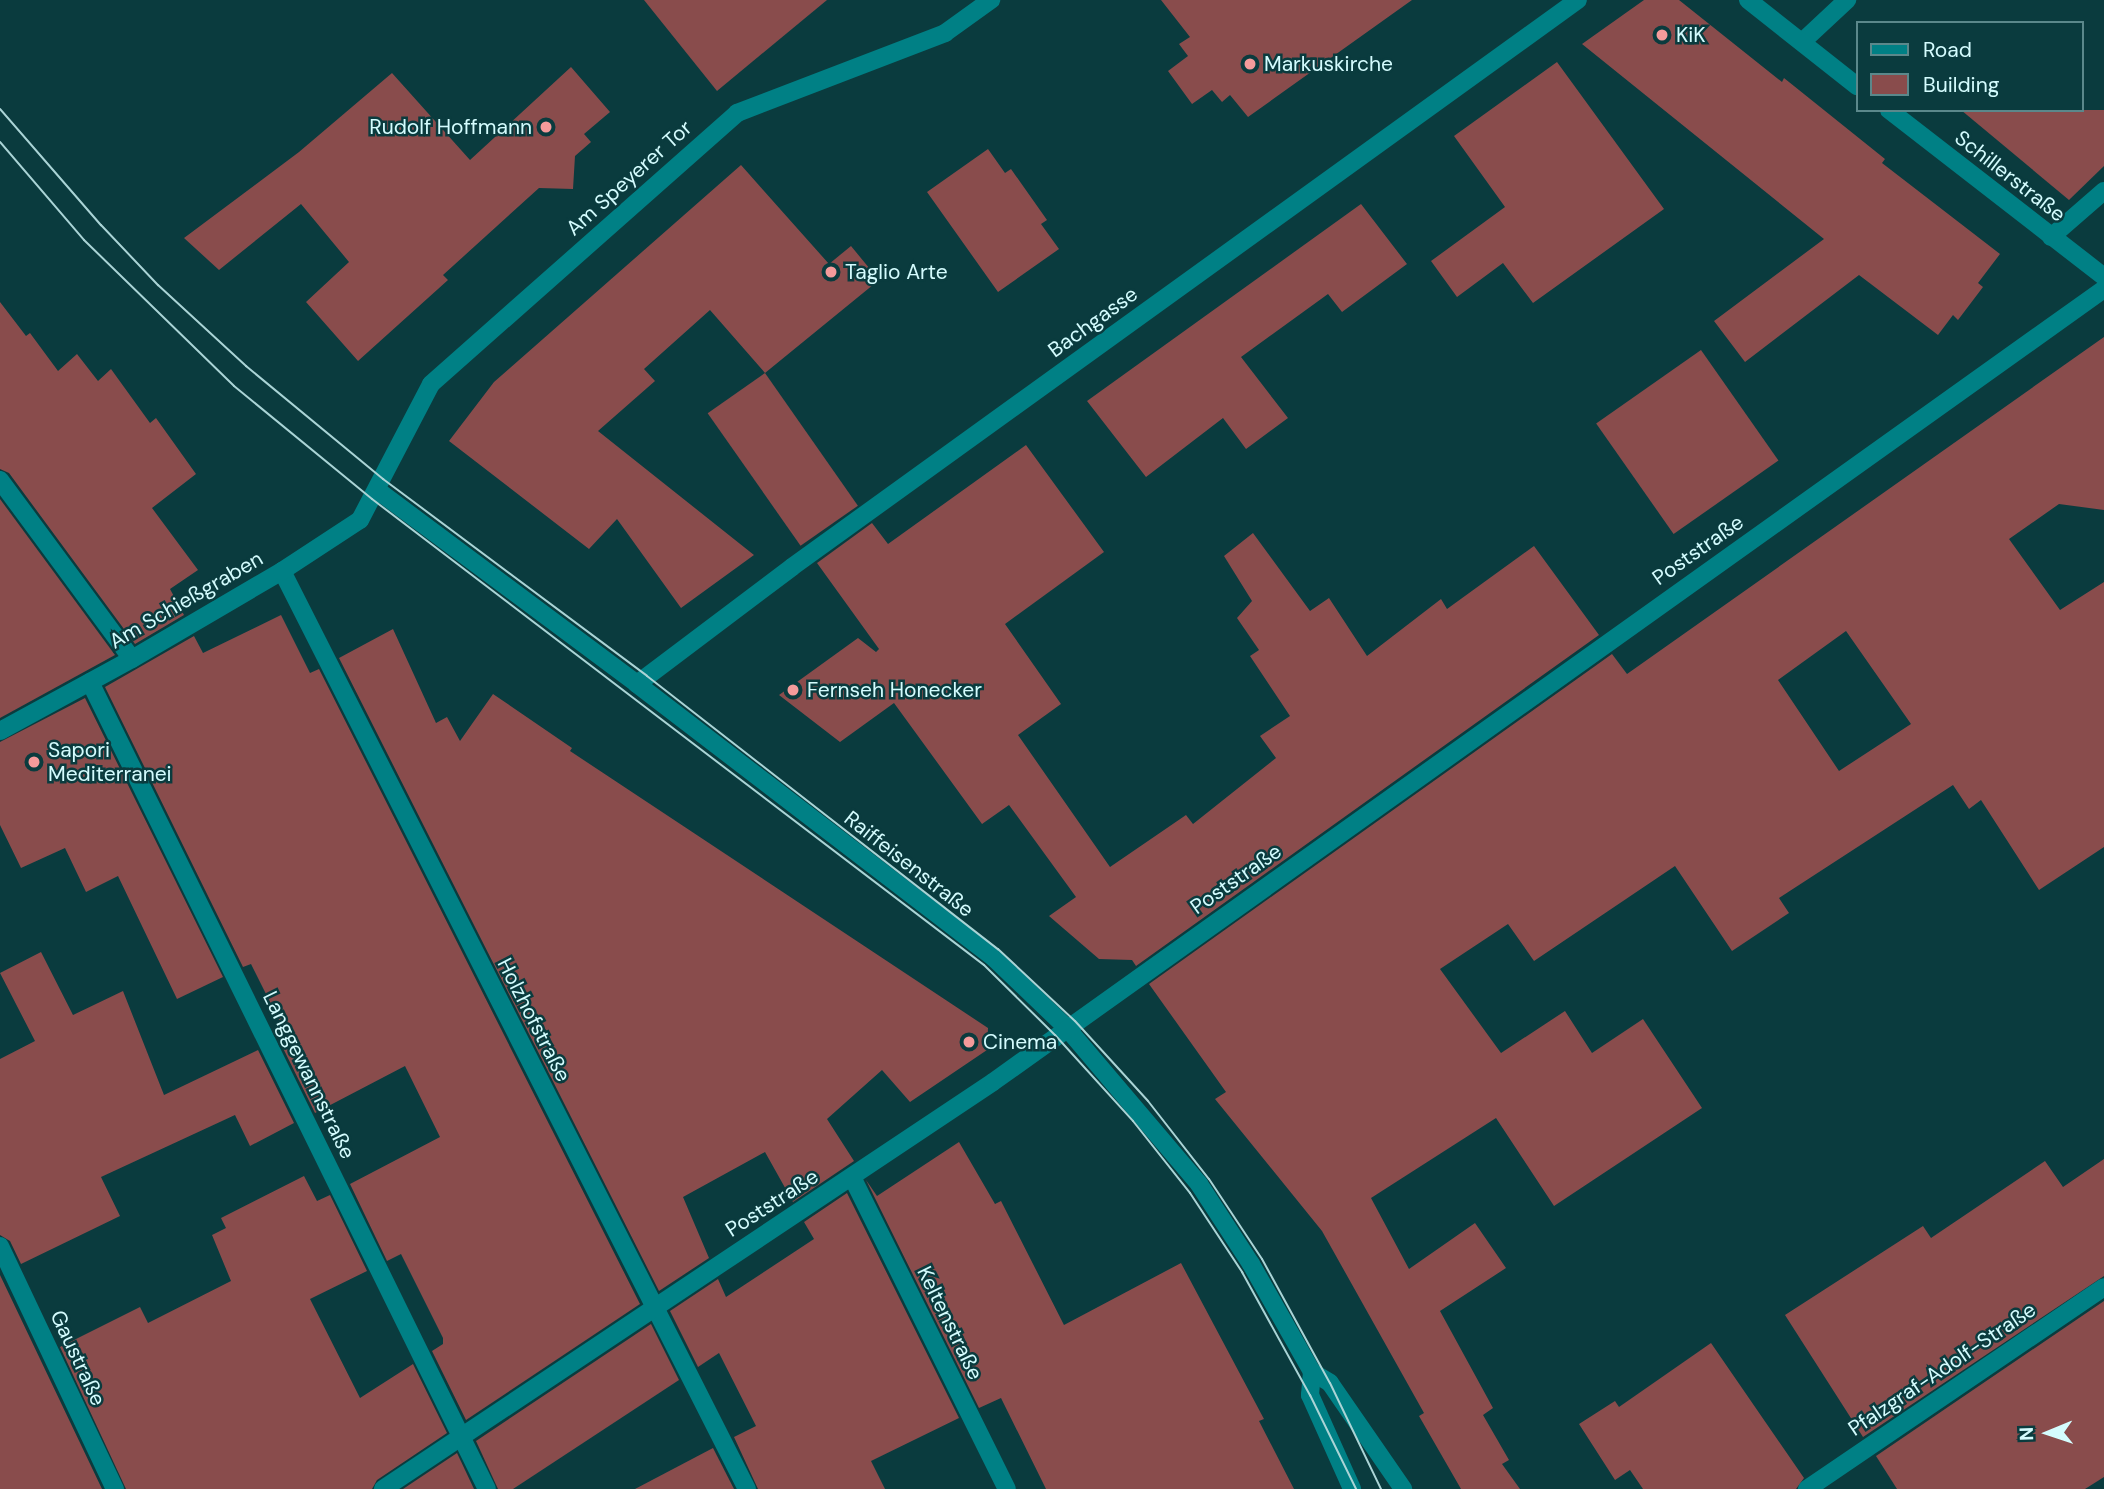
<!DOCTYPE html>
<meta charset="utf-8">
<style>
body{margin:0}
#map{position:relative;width:2104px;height:1489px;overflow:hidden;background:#0a3b3e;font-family:"DM Sans",sans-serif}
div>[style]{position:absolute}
.building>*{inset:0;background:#894c4c;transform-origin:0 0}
.minor>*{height:18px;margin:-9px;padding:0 9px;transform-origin:9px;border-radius:9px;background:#008085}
.tertiary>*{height:18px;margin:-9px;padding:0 9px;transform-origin:9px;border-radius:9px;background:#008085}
.tram>*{height:2px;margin:-1px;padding:0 1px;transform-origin:1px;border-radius:1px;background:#aad4d6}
.dots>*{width:19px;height:19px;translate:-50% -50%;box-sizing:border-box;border:4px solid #0a3b3e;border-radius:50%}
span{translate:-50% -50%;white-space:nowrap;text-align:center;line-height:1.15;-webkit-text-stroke:5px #0a3b3e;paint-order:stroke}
.poi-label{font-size:21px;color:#d4fcfe}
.left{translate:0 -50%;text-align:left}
.right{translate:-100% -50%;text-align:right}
.street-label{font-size:21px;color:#d4fcfe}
.legend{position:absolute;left:1856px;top:21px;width:228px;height:91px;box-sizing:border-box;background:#0a3b3e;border:2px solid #5b888b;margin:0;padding:9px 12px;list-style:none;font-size:21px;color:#d4fcfe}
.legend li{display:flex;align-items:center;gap:14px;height:35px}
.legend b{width:35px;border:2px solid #5b888b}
.north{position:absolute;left:2013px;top:1398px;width:70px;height:70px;-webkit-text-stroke:5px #0a3b3e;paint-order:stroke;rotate:268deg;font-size:19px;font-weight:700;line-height:28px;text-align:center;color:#d4fcfe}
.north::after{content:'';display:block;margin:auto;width:24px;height:32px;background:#d4fcfe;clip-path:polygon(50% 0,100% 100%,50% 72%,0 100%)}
</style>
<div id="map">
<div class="building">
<div style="clip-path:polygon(644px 0,827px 0,717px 91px)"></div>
<div style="clip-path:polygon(1161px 0,1412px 0,1248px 117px,1230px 95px,1222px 102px,1212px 90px,1192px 104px,1168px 71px,1188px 56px,1179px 44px,1190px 37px)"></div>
<div style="clip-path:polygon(1644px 0,1679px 0,1782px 82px,1784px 78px,1885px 159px,1882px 163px,2000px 254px,1978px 283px,1983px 287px,1958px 320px,1953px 315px,1938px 335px,1859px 275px,1745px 362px,1714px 321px,1824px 239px,1582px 44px)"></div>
<div style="clip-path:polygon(1557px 62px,1664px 209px,1533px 303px,1503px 263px,1457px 297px,1431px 261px,1505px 207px,1454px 136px)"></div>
<div style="clip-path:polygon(571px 67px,610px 112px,584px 134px,591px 142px,575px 156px,573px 189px,539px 188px,443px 275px,448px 280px,358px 361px,306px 302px,349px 262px,301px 204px,219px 270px,184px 238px,299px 152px,392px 73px,470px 160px)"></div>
<div style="clip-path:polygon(1961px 110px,2104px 110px,2104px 166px,2069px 200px)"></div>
<div style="clip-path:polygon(988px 149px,1005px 173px,1011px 169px,1047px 220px,1041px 224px,1059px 249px,998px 292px,927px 192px)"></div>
<div style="clip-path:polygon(741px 165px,829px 264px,851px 246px,879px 280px,765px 373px,710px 310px,644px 369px,655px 381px,598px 431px,754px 555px,681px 608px,617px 519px,589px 549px,449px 441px,494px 382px)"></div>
<div style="clip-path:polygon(1361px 204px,1407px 264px,1342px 312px,1328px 294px,1241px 357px,1288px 418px,1246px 449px,1223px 418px,1146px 477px,1087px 401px)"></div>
<div style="clip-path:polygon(0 302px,26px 336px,30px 333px,58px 371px,77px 354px,98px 381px,111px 369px,150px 423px,156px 418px,196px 474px,152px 508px,198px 570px,170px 589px,184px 615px,135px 644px,9px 473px,0 469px)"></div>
<div style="clip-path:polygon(evenodd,2104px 337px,2104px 510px,2059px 504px,2009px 539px,2060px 610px,2104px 582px,2104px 847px,2039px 890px,1981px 800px,1969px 809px,1953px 785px,1779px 898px,1789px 913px,1732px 951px,1675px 866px,1534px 961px,1508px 924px,1440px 969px,1501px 1053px,1565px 1011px,1592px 1053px,1643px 1019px,1702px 1108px,1554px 1206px,1496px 1118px,1371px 1198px,1409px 1269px,1475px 1223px,1506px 1268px,1440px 1311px,1493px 1408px,1483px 1415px,1509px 1460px,1502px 1464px,1520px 1489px,1461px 1489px,1419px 1416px,1424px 1413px,1322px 1231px,1215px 1099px,1226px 1092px,1149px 984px,1612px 654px,1627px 674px,2104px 337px,1846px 631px,1911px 724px,1839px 771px,1778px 680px,1846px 631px)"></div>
<div style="left:1701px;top:350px;width:135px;height:128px;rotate:55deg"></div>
<div style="left:765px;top:373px;width:162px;height:70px;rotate:55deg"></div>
<div style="clip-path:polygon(1026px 445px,1104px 552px,1005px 624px,1061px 704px,1018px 735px,1110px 867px,1186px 815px,1193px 824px,1276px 758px,1260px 736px,1290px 716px,1250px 656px,1259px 650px,1237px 618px,1252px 601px,1224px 556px,1253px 533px,1310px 611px,1329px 598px,1367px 656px,1441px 599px,1447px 609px,1534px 546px,1599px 635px,1136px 966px,1132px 960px,1099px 959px,1049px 916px,1076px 897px,1009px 805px,982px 824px,894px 703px,840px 742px,779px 695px,858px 638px,876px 652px,879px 649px,817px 563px,872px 523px,888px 544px)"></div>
<div style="clip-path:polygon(0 499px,115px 655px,0 718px)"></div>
<div style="clip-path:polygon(281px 615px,310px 673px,319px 669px,640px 1304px,466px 1420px,432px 1351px,443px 1344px,443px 1338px,401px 1254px,387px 1261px,350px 1184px,440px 1137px,405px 1066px,315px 1113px,279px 1040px,287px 1036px,251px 964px,243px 967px,105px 687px,194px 636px,203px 653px)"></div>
<div style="clip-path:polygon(393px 629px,436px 723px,447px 717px,460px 741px,493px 694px,572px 748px,570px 751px,988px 1028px,987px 1050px,910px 1102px,882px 1070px,827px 1119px,854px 1161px,793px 1202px,765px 1152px,683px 1197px,709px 1258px,659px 1291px,339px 658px)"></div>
<div style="clip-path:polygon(85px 698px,223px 977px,177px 999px,118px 876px,86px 892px,65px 848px,21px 868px,0 825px,0 742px)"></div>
<div style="clip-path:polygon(41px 952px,73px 1015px,123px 991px,164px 1095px,258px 1050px,294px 1123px,250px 1146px,235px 1115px,101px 1177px,120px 1216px,21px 1264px,10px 1241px,0 1235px,0 1059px,35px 1041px,0 973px)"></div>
<div style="clip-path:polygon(959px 1142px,995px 1204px,1001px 1201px,1064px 1325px,1181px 1263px,1264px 1419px,1259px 1421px,1294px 1489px,1046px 1489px,1001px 1398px,979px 1408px,866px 1180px,877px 1196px)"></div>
<div style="clip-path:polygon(2104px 1159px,2104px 1276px,1863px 1437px,1785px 1315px,1923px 1226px,1931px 1238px,2045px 1161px,2063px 1187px)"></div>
<div style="clip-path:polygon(304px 1176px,317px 1201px,330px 1195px,367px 1271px,310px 1299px,360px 1398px,413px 1364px,447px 1433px,377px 1480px,372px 1489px,126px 1489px,60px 1347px,140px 1307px,148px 1323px,231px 1281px,212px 1235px,226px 1228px,221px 1218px)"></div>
<div style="clip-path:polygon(847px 1193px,959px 1418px,871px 1461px,885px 1489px,758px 1489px,734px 1437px,756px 1426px,719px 1353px,698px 1367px,670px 1311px,718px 1279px,726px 1297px,814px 1239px,804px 1222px)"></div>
<div style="clip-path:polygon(0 1273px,0 1275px,102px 1489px,0 1489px)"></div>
<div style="clip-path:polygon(2104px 1301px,2104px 1477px,2085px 1489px,1897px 1489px,1876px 1456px)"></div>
<div style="clip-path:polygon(651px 1324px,679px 1380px,513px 1489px,498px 1489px,476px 1441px)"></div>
<div style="clip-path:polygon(1711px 1343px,1804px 1478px,1796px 1489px,1643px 1489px,1630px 1470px,1615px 1480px,1579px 1424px,1615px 1401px,1619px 1407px)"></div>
<div style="clip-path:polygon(713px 1448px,734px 1489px,635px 1489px)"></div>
<div style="clip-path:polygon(457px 1453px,474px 1489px,403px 1489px)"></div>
</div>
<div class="minor">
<div style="left:1802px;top:42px;width:62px;rotate:-43deg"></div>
<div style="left:2051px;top:237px;width:70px;rotate:-41deg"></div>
<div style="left:0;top:480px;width:222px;rotate:53.6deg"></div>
<div style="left:377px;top:490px;width:324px;rotate:36.7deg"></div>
<div style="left:637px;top:684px;width:450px;rotate:37.5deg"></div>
<div style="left:994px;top:958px;width:100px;rotate:43.8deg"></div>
<div style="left:1066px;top:1027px;width:206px;rotate:49.7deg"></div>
<div style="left:1199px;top:1184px;width:95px;rotate:57deg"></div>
<div style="left:1251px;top:1264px;width:124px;rotate:60.5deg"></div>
<div style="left:1312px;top:1372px;width:21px;rotate:31deg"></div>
<div style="left:1330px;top:1383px;width:129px;rotate:55.4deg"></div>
<div style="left:282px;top:571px;width:1029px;rotate:63.14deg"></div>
<div style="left:90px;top:682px;width:899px;rotate:63.81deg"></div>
<div style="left:637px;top:684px;width:194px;rotate:-37deg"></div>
<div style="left:792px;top:567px;width:969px;rotate:-35.81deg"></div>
<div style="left:0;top:731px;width:150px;rotate:-28.6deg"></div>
<div style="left:132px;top:659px;width:174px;rotate:-30.4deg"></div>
<div style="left:282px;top:571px;width:93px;rotate:-33.2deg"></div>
<div style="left:360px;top:520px;width:153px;rotate:-62.4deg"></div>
<div style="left:431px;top:384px;width:409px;rotate:-41.5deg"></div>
<div style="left:737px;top:113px;width:223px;rotate:-21deg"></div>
<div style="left:945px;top:33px;width:57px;rotate:-35.7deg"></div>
<div style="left:852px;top:1177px;width:348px;rotate:63.6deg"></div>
<div style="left:0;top:1246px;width:269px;rotate:64.7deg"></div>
<div style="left:1312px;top:1372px;width:23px;rotate:95deg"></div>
<div style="left:1310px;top:1395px;width:103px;rotate:65.9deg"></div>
<div style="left:383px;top:1489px;width:733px;rotate:-33.71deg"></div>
<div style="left:993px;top:1082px;width:1365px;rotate:-35.52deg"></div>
<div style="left:1807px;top:1489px;width:359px;rotate:-34.2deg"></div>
</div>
<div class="tertiary">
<div style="left:1748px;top:0;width:139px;rotate:38.3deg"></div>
<div style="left:1889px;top:110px;width:272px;rotate:37.8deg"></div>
</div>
<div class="tram">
<div style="left:0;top:109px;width:154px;rotate:49deg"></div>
<div style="left:101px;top:225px;width:83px;rotate:46.5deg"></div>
<div style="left:158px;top:285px;width:120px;rotate:42.6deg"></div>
<div style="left:246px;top:366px;width:178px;rotate:39.5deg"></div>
<div style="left:383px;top:479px;width:329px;rotate:36.7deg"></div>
<div style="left:647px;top:676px;width:445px;rotate:37.9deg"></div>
<div style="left:998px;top:949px;width:105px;rotate:43.1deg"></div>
<div style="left:1075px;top:1021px;width:108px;rotate:47.6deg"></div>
<div style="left:1148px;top:1101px;width:99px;rotate:52deg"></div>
<div style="left:1209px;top:1179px;width:96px;rotate:56.5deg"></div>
<div style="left:1262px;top:1259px;width:141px;rotate:61.3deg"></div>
<div style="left:1330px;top:1383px;width:118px;rotate:64.3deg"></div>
<div style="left:0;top:142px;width:129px;rotate:49.4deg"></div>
<div style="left:84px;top:240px;width:209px;rotate:44.2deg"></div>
<div style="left:234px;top:386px;width:178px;rotate:39.3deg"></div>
<div style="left:372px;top:499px;width:769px;rotate:37.29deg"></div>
<div style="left:984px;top:965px;width:100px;rotate:44.6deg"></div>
<div style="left:1055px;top:1035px;width:116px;rotate:47.8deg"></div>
<div style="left:1133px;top:1121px;width:92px;rotate:51.6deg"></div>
<div style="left:1190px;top:1193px;width:95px;rotate:56.6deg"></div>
<div style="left:1242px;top:1272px;width:141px;rotate:61.1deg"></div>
<div style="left:1310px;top:1395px;width:105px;rotate:63.9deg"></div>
</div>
<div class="dots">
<div style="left:1662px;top:35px;background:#f59b9b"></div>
<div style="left:1250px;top:64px;background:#f59b9b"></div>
<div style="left:546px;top:127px;background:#f59b9b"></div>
<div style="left:831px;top:272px;background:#f59b9b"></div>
<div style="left:793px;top:690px;background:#f59b9b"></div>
<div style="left:34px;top:762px;background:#f59b9b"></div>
<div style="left:969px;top:1042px;background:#f59b9b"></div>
</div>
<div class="poi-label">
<span class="left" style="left:1676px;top:35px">KiK</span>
<span class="left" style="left:1264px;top:64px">Markuskirche</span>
<span class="right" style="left:532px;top:127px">Rudolf Hoffmann</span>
<span class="left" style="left:845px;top:272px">Taglio Arte</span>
<span class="left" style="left:807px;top:690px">Fernseh Honecker</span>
<span class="left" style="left:48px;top:762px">Sapori<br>Mediterranei</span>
<span class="left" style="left:983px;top:1042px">Cinema</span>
</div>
<div class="street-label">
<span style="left:2010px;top:176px;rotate:38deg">Schillerstraße</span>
<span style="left:629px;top:178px;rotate:-42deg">Am Speyerer Tor</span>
<span style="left:1093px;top:322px;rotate:-36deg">Bachgasse</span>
<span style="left:1698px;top:550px;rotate:-35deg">Poststraße</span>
<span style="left:186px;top:600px;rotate:-30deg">Am Schießgraben</span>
<span style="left:909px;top:864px;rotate:38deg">Raiffeisenstraße</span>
<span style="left:1236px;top:879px;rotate:-35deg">Poststraße</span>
<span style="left:534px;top:1020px;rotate:63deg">Holzhofstraße</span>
<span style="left:309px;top:1075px;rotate:64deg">Langgewannstraße</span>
<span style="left:772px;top:1203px;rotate:-33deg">Poststraße</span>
<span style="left:950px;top:1323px;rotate:64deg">Keltenstraße</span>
<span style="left:78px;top:1358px;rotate:65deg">Gaustraße</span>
<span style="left:1942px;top:1369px;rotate:-34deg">Pfalzgraf-Adolf-Straße</span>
</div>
<ul class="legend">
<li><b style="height:9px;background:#008085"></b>Road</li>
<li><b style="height:19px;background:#894c4c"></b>Building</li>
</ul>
<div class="north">N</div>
</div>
